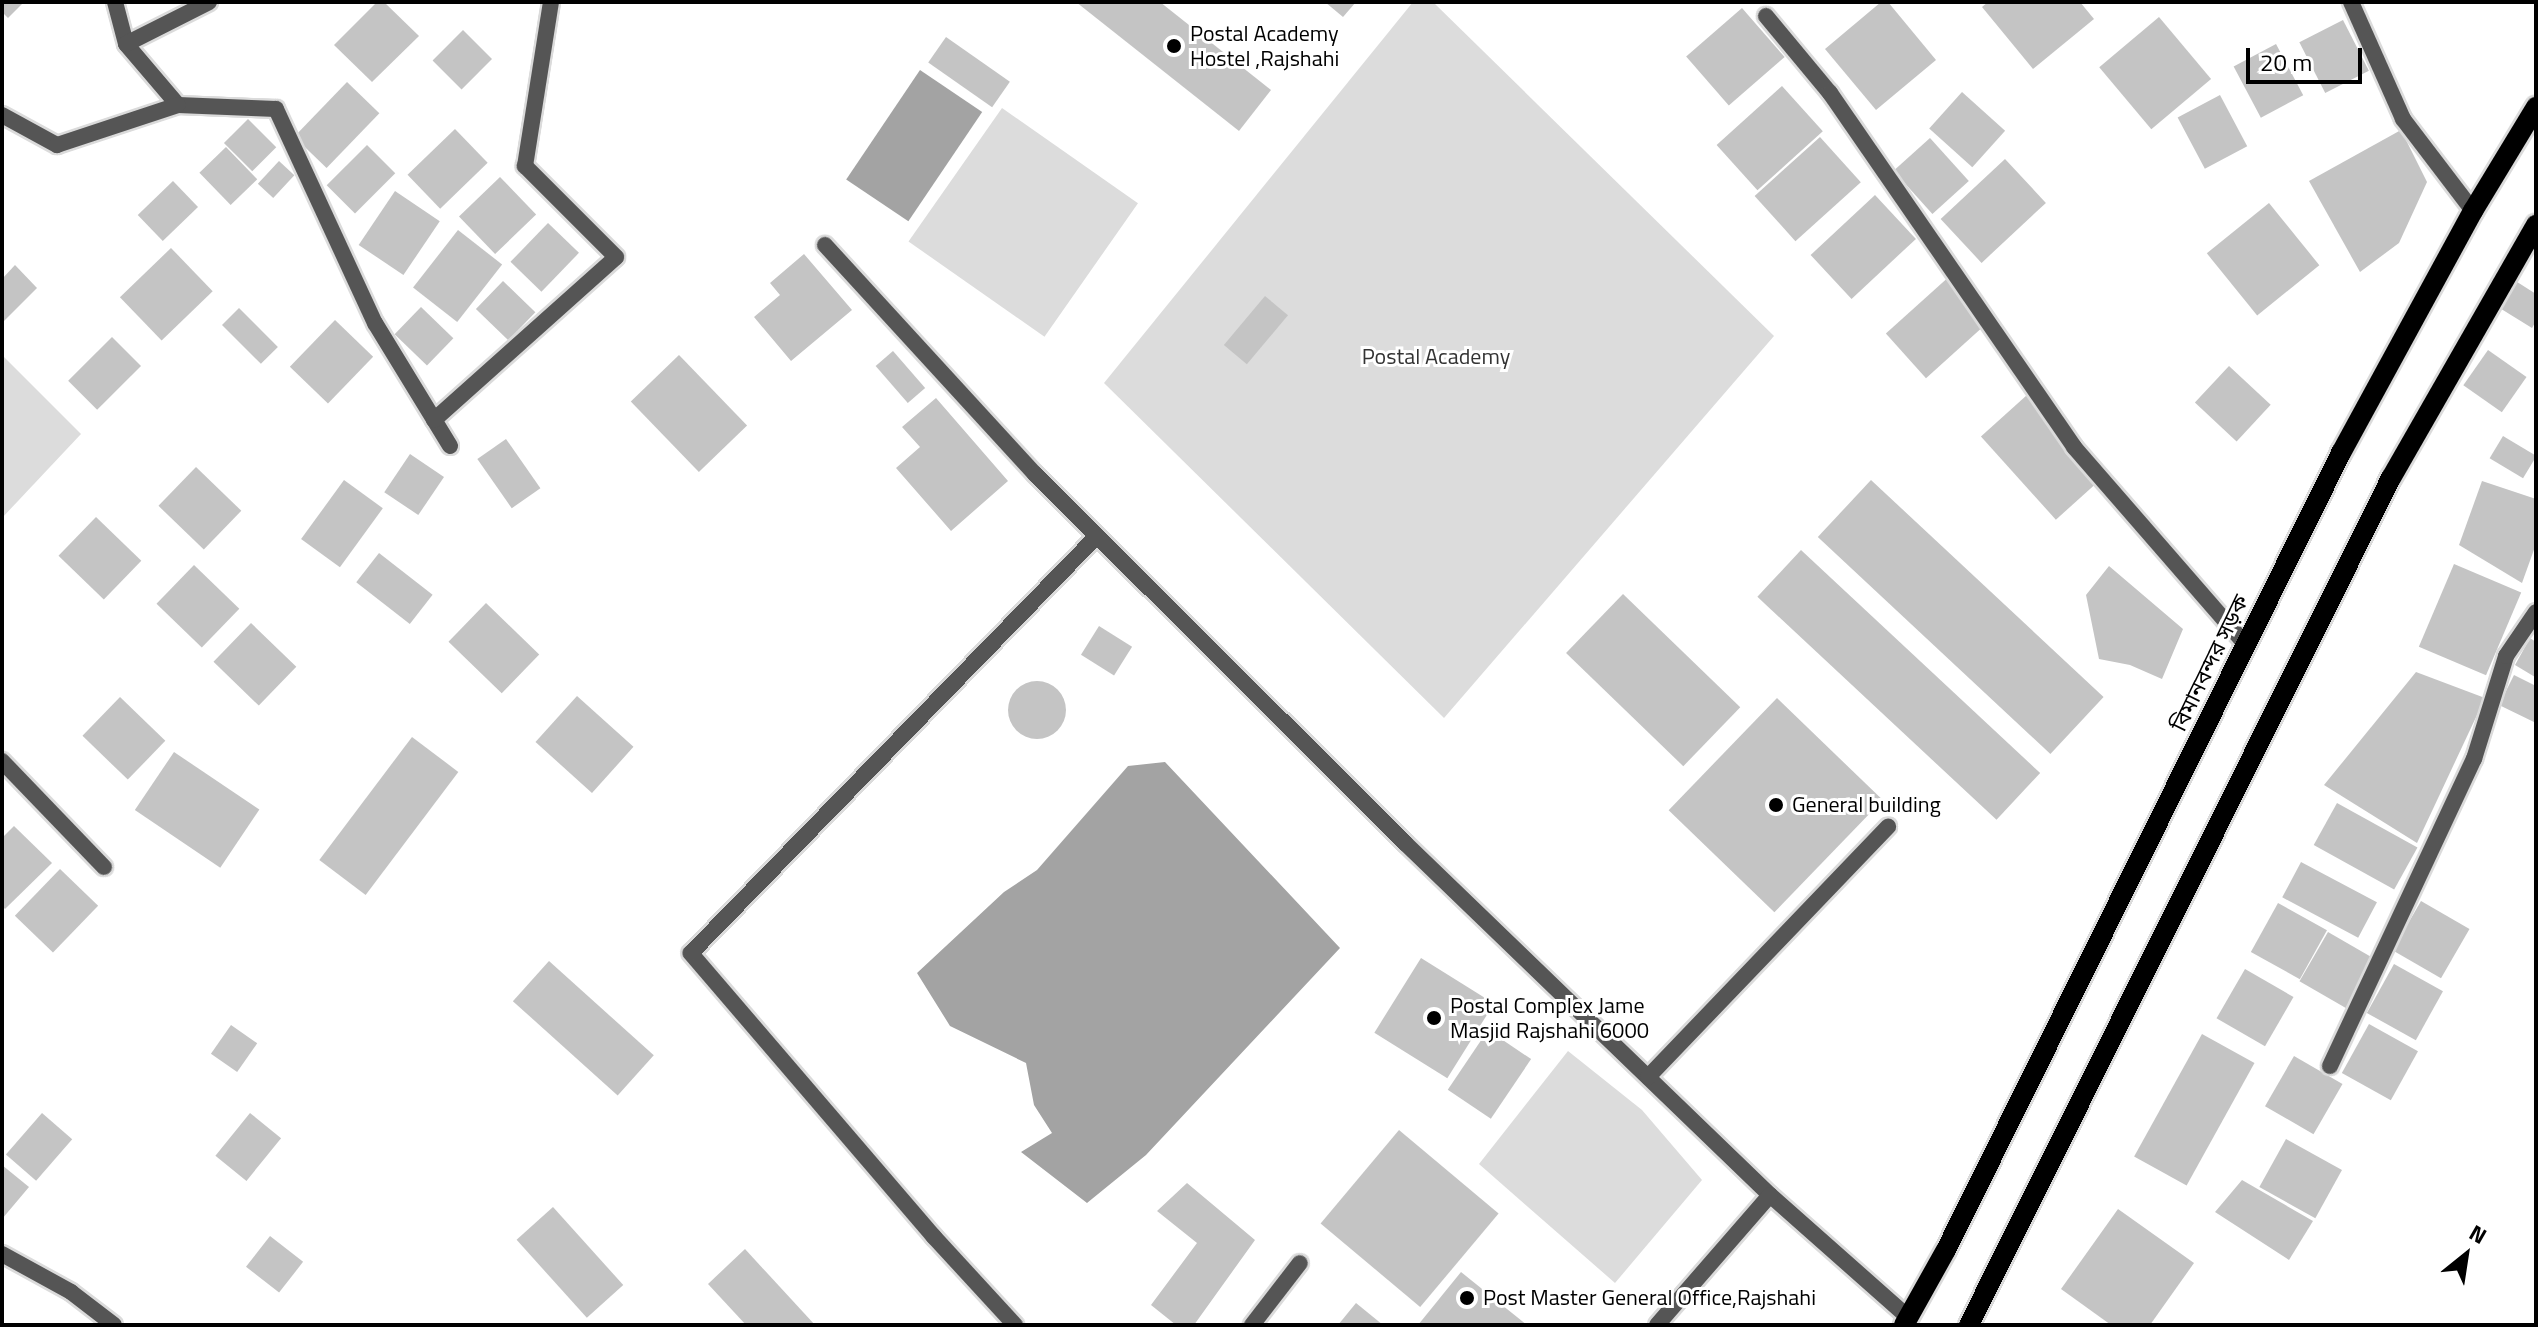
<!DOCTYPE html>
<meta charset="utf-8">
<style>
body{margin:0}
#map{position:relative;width:2538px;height:1327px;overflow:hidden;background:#fff;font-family:"Titillium Web","Noto Sans Bengali",sans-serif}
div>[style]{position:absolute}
.green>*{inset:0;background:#dcdcdc;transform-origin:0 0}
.water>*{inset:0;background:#a3a3a3;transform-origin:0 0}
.building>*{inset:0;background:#c4c4c4;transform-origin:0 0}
.round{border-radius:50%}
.roads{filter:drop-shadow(2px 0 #dbdbdb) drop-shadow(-2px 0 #dbdbdb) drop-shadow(0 2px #dbdbdb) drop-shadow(0 -2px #dbdbdb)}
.street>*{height:16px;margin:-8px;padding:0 8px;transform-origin:8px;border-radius:8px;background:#555}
.primary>*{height:20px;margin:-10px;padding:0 10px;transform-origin:10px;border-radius:10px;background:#000}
.dots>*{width:22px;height:22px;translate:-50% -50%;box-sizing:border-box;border:4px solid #fff;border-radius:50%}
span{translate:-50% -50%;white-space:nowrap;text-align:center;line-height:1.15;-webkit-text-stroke:6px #fff;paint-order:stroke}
.poi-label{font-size:22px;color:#000}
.left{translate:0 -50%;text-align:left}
.park-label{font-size:22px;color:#333}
.street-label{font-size:22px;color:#000}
.frame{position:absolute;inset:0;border:4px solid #000;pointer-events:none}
.north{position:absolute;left:2426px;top:1215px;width:80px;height:80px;-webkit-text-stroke:6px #fff;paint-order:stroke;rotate:30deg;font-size:22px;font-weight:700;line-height:32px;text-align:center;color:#000}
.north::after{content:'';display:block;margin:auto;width:28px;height:36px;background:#000;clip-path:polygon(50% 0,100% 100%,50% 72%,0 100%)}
.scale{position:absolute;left:2246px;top:48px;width:116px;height:36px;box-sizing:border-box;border:4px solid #000;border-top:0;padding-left:10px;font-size:24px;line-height:28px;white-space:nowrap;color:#000;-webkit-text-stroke:6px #fff;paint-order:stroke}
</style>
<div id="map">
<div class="green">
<div style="clip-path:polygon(1413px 2px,1433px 2px,1774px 336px,1444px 718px,1104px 383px)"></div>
<div style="left:1002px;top:108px;width:166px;height:163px;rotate:35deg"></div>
<div style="clip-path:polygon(2px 355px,81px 434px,2px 518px)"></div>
<div style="clip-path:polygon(1568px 1051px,1642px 1110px,1702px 1180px,1615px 1283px,1479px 1164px)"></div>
</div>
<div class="water">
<div style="left:920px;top:70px;width:75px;height:132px;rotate:34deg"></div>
<div style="clip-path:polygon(1165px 762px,1340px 948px,1146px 1155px,1087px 1203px,1021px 1152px,1052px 1133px,1034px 1105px,1026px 1063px,950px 1026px,917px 973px,1004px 892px,1037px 870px,1128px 766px)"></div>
</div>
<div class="building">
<div style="clip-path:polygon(2px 2px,24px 2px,8px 18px,2px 12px)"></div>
<div style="clip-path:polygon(377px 2px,384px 2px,419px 36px,372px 82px,334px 45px)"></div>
<div style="clip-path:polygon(1076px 2px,1160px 2px,1271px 90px,1239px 131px)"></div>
<div style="clip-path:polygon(1325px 2px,1356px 2px,1343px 17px)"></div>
<div style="clip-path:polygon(1881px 2px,1888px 2px,1936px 60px,1876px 110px,1825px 49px)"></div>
<div style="clip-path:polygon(1988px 2px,2080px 2px,2094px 19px,2033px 69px,1982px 7px)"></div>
<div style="left:1742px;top:8px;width:65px;height:74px;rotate:49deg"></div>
<div style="left:2159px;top:17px;width:81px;height:78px;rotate:50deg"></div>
<div style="left:2343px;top:20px;width:57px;height:49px;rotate:63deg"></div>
<div style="left:463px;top:30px;width:41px;height:43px;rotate:45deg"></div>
<div style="left:946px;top:37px;width:78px;height:31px;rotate:35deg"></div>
<div style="left:2276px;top:44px;width:58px;height:48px;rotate:62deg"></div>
<div style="left:347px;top:82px;width:45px;height:76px;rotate:44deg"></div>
<div style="left:1782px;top:86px;width:61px;height:88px;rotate:48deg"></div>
<div style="left:1962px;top:92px;width:58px;height:49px;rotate:42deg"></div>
<div style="left:2220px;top:95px;width:58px;height:48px;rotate:62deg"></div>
<div style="left:248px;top:119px;width:40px;height:34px;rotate:45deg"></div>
<div style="left:455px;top:129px;width:47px;height:66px;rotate:46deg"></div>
<div style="clip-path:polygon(2401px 130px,2427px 182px,2399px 243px,2360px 272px,2309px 181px)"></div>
<div style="left:1820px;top:137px;width:61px;height:88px;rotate:48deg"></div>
<div style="left:1930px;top:138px;width:58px;height:49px;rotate:48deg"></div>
<div style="left:367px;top:145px;width:40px;height:57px;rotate:45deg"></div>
<div style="left:226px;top:147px;width:45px;height:37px;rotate:46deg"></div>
<div style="left:2005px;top:159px;width:60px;height:88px;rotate:47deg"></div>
<div style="left:279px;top:161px;width:21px;height:31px;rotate:43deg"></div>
<div style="left:500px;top:177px;width:52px;height:57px;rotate:46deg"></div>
<div style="left:173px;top:181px;width:36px;height:49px;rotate:46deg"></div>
<div style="left:395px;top:191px;width:54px;height:65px;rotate:34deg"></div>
<div style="left:1875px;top:195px;width:60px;height:88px;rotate:47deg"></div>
<div style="left:2269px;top:203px;width:80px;height:80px;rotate:51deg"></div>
<div style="left:548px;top:223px;width:43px;height:54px;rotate:44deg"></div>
<div style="left:458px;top:230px;width:56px;height:73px;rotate:38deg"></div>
<div style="left:171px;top:248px;width:60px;height:71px;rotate:46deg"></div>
<div style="clip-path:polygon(804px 254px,852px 310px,791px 361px,754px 317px,780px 295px,770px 283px)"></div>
<div style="clip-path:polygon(15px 265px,37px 288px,2px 323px,2px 279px)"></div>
<div style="left:1952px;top:274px;width:60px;height:89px;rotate:48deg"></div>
<div style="clip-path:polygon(2514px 280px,2536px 294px,2536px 321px,2532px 328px,2498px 307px)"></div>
<div style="left:503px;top:281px;width:45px;height:39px;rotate:44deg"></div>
<div style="left:1265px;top:296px;width:30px;height:64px;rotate:40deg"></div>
<div style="left:421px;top:307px;width:45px;height:38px;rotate:44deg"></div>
<div style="left:239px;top:308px;width:55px;height:24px;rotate:45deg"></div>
<div style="left:335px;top:320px;width:53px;height:65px;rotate:44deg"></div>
<div style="left:112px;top:337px;width:41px;height:62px;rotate:45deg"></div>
<div style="left:2488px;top:350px;width:47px;height:43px;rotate:35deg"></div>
<div style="left:893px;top:351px;width:49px;height:23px;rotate:49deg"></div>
<div style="left:679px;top:355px;width:98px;height:67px;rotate:46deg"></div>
<div style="left:2229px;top:366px;width:57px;height:50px;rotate:43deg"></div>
<div style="left:2027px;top:395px;width:112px;height:62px;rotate:48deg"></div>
<div style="clip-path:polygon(936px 398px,1008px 481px,951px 531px,896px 468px,920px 447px,902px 427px)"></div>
<div style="left:2503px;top:436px;width:39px;height:26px;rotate:31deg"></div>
<div style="left:506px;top:439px;width:60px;height:35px;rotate:55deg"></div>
<div style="left:410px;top:454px;width:41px;height:46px;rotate:34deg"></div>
<div style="left:196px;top:467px;width:63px;height:54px;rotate:44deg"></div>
<div style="left:344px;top:480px;width:48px;height:73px;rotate:36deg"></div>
<div style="left:1871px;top:480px;width:318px;height:78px;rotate:43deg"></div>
<div style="clip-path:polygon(2482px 481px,2536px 499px,2536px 544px,2522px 583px,2459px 545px)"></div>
<div style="left:96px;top:517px;width:63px;height:54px;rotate:44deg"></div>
<div style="left:1801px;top:550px;width:327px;height:64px;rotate:43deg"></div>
<div style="left:379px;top:553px;width:68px;height:37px;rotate:38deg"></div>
<div style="left:2454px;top:564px;width:73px;height:90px;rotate:23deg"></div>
<div style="left:194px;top:565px;width:63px;height:54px;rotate:44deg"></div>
<div style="clip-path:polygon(2109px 566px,2183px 629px,2162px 679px,2130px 665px,2099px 659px,2086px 595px)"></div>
<div style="left:1623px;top:594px;width:163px;height:82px;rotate:44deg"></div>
<div style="left:486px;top:603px;width:74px;height:54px;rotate:44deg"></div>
<div style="left:251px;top:623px;width:63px;height:54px;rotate:44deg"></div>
<div style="left:1099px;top:626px;width:39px;height:34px;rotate:32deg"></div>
<div style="clip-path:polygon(2530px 638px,2536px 642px,2535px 677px,2515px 665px)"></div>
<div style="clip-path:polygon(2416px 672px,2485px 698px,2417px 843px,2324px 785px)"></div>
<div style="clip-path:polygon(2514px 675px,2536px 686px,2536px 723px,2499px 705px)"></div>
<div class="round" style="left:1008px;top:681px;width:58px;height:58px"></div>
<div style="left:577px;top:696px;width:76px;height:62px;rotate:42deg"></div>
<div style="left:120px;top:697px;width:63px;height:54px;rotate:44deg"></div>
<div style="left:1777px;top:698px;width:147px;height:156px;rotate:44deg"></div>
<div style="left:412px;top:737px;width:58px;height:154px;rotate:37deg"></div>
<div style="left:174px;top:752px;width:103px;height:70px;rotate:34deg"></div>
<div style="left:2337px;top:803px;width:92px;height:48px;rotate:29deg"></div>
<div style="clip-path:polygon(14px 826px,52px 863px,5px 909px,2px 906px,2px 838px)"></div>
<div style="left:2301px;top:862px;width:86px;height:40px;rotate:28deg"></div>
<div style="left:60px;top:869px;width:53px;height:65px;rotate:44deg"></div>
<div style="left:2421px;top:901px;width:56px;height:57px;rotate:30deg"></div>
<div style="left:2278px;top:903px;width:56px;height:56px;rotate:29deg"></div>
<div style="left:2328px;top:932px;width:56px;height:57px;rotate:30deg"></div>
<div style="left:1421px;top:958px;width:86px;height:88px;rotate:32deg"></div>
<div style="left:549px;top:961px;width:141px;height:54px;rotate:42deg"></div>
<div style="left:2394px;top:964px;width:56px;height:56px;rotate:29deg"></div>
<div style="left:2245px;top:969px;width:56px;height:57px;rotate:30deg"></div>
<div style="left:2369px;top:1024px;width:56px;height:56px;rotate:29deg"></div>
<div style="left:231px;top:1025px;width:32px;height:35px;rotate:35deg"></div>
<div style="left:1488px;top:1030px;width:52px;height:72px;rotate:34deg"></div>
<div style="left:2202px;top:1034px;width:60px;height:140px;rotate:29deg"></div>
<div style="left:2294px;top:1056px;width:56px;height:58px;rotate:30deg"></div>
<div style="left:42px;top:1113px;width:40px;height:55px;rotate:41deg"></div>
<div style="left:250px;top:1113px;width:40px;height:55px;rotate:39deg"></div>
<div style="left:1399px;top:1130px;width:130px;height:122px;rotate:40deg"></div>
<div style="left:2286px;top:1139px;width:64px;height:55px;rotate:29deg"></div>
<div style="clip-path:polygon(2px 1165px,29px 1187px,2px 1219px)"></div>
<div style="clip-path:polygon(2242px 1180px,2313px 1221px,2289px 1260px,2215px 1212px)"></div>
<div style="clip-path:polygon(1187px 1183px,1255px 1240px,1194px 1325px,1176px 1325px,1151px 1305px,1197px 1243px,1157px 1211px)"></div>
<div style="left:553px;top:1207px;width:105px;height:49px;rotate:48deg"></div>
<div style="clip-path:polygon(2118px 1209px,2194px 1263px,2150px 1325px,2111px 1325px,2061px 1289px)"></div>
<div style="left:270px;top:1236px;width:42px;height:39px;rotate:38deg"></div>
<div style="clip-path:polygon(745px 1249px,815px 1325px,746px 1325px,708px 1284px)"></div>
<div style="clip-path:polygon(1461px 1272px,1527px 1325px,1418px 1325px)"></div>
<div style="clip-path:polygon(1356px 1303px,1383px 1325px,1338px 1325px)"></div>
</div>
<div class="roads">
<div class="street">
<div style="left:115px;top:2px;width:43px;rotate:75.3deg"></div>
<div style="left:126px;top:44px;width:80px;rotate:49.6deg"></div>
<div style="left:178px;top:105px;width:98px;rotate:2.3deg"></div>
<div style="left:276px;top:109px;width:236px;rotate:65.2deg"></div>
<div style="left:375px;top:323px;width:144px;rotate:58.6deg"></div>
<div style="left:2351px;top:2px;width:128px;rotate:66deg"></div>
<div style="left:2403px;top:119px;width:116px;rotate:52.7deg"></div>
<div style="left:1766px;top:16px;width:100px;rotate:50.3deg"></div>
<div style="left:1830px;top:93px;width:430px;rotate:55.4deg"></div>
<div style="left:2074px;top:447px;width:262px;rotate:49deg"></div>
<div style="left:126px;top:44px;width:93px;rotate:-26.8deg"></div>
<div style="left:2px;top:115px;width:63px;rotate:28.6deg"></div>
<div style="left:57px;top:145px;width:127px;rotate:-18.3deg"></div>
<div style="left:825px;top:245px;width:311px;rotate:47.5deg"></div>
<div style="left:1035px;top:474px;width:523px;rotate:44.92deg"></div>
<div style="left:1405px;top:843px;width:507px;rotate:43.96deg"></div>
<div style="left:1770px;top:1195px;width:184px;rotate:41.5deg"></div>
<div style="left:434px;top:420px;width:244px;rotate:-41.8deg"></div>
<div style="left:616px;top:257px;width:129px;rotate:-135deg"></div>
<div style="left:525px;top:166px;width:166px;rotate:-81deg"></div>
<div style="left:2px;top:761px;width:147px;rotate:46.1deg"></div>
<div style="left:2330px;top:1066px;width:339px;rotate:-64.9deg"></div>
<div style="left:2474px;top:759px;width:108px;rotate:-72.7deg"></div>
<div style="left:2506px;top:656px;width:53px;rotate:-55.7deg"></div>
<div style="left:1648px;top:1077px;width:347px;rotate:-46.2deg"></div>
<div style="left:2px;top:1254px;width:79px;rotate:28.8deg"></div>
<div style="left:71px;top:1292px;width:54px;rotate:37.5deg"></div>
<div style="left:1015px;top:1325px;width:120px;rotate:-132.6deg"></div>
<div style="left:934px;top:1237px;width:374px;rotate:-130.6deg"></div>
<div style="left:691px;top:953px;width:582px;rotate:-45.77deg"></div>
<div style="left:1252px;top:1325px;width:78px;rotate:-52.3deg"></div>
<div style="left:1657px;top:1325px;width:172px;rotate:-49deg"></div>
</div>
<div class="primary">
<div style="left:1904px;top:1325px;width:86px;rotate:-60.8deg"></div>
<div style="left:1946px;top:1250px;width:890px;rotate:-63.64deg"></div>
<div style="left:2341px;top:453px;width:276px;rotate:-61.4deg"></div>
<div style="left:2473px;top:211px;width:122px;rotate:-58.8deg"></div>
<div style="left:1969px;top:1325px;width:946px;rotate:-63.52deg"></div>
<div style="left:2391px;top:478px;width:292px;rotate:-60.2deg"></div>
</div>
</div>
<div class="dots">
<div style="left:1174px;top:46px;background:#000"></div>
<div style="left:1776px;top:805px;background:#000"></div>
<div style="left:1434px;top:1018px;background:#000"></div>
<div style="left:1467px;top:1298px;background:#000"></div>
</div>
<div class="poi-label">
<span class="left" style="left:1190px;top:46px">Postal Academy<br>Hostel ,Rajshahi</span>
<span class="left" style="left:1792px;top:805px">General building</span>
<span class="left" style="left:1450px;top:1018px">Postal Complex Jame<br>Masjid Rajshahi 6000</span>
<span class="left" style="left:1483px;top:1298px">Post Master General Office,Rajshahi</span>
</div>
<div class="park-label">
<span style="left:1436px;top:357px">Postal Academy</span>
</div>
<div class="street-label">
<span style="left:2210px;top:663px;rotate:-64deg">বিমানবন্দর সড়ক</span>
</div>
<div class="frame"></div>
<div class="north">N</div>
<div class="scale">20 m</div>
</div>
